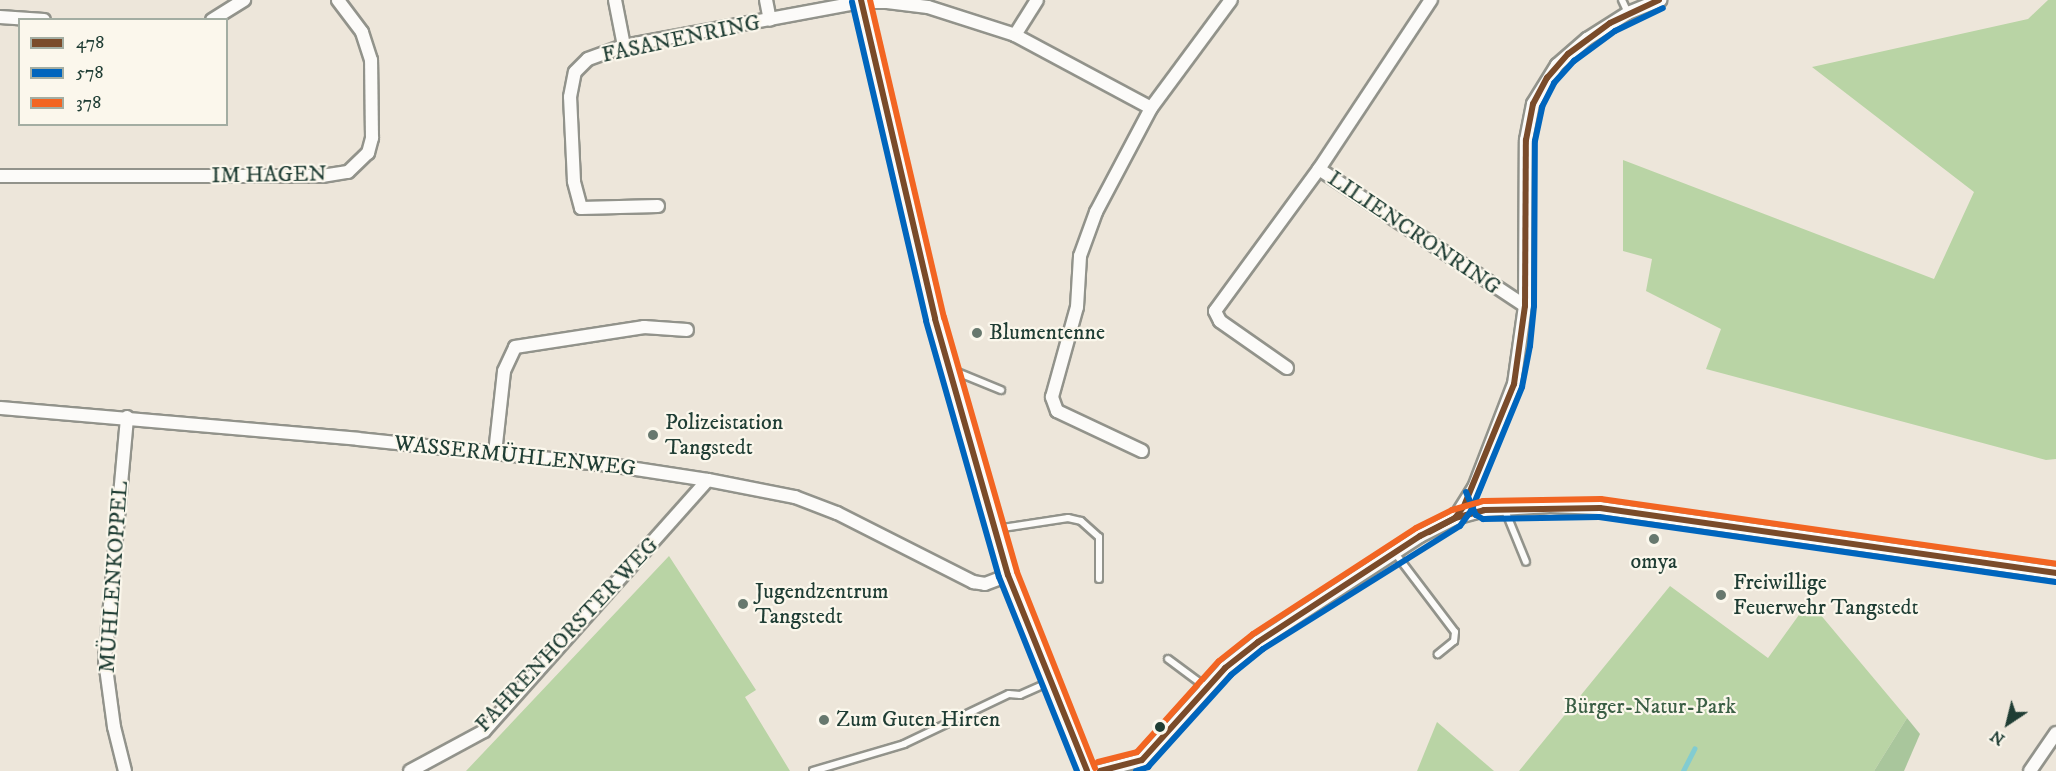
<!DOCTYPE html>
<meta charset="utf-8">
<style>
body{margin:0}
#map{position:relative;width:2056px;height:771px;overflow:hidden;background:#ede6da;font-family:"IM FELL DW Pica",serif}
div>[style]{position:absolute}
.green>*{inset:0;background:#b9d4a5}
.forest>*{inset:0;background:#a9c69c}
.stream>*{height:4.5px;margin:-2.25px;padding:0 2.25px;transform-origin:2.25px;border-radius:2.25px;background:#82ccd1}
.roads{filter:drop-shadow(2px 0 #92938b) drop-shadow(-2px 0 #92938b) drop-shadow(0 2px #92938b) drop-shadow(0 -2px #92938b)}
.service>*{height:6px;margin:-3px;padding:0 3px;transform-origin:3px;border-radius:3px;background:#fcfbf9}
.minor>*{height:12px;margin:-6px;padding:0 6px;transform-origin:6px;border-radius:6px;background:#fcfbf9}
.tertiary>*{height:15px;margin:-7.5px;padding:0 7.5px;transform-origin:7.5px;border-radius:7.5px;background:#fcfbf9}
.bus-1>*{height:6px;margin:-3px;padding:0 3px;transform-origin:3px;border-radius:3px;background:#7a4b2a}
.bus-2>*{height:6px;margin:-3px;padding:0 3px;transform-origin:3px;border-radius:3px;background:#0065bd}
.bus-3>*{height:6px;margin:-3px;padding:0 3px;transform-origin:3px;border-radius:3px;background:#f26522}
.dots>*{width:16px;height:16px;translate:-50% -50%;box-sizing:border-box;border:3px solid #fbf7ec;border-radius:50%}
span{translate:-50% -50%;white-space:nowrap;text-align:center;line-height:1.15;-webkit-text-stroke:4.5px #fbf7ec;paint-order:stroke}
.street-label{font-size:22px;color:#1f3d34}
.poi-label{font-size:22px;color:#1f3d34}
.left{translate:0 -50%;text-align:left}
.park-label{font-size:22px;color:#3b5f45}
.legend{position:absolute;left:18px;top:18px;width:210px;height:108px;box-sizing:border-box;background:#fbf7ec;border:2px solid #a3ada2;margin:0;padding:8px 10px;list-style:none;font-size:18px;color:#1f3d34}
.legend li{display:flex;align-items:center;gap:12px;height:30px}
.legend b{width:30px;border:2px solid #a3ada2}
.north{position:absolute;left:1978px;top:693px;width:60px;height:60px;-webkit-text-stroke:4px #fbf7ec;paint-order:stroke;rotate:215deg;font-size:16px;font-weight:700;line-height:24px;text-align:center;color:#1f3d34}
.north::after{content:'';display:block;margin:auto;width:21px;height:27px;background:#1f3d34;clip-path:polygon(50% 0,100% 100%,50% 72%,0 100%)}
</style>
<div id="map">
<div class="green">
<div style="clip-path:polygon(2048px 0,2056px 0,2056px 459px,2046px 460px,1706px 369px,1721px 329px,1646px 291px,1652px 259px,1623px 251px,1623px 160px,1934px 279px,1974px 192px,1812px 67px,2028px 19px)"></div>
<div style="clip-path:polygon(669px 556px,756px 690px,745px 697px,790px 771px,466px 771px)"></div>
<div style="clip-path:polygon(1670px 586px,1768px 658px,1809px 601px,1907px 718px,1874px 771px,1519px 771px)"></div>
<div style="clip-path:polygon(1437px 722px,1494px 771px,1417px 771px)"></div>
</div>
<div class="forest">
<div style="clip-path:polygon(1907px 718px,1920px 734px,1904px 771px,1874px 771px)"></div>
</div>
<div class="stream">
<div style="left:1683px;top:771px;width:25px;rotate:-63deg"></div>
</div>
<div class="roads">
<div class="service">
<div style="left:1622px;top:0;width:14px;rotate:65deg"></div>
<div style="left:952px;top:370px;width:53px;rotate:22.2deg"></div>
<div style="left:1504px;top:508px;width:58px;rotate:67.8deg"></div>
<div style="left:996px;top:529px;width:73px;rotate:-8.7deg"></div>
<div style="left:1068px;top:518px;width:13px;rotate:13deg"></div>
<div style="left:1081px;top:521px;width:24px;rotate:42deg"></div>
<div style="left:1099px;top:537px;width:42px;rotate:90deg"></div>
<div style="left:1395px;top:553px;width:99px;rotate:52.8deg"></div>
<div style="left:1455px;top:632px;width:9px;rotate:96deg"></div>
<div style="left:1454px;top:641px;width:21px;rotate:141deg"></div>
<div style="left:1168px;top:659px;width:49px;rotate:36.6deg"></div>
<div style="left:813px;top:771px;width:95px;rotate:-16.5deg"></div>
<div style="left:904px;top:744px;width:116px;rotate:-25.5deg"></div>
<div style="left:1009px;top:694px;width:11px;rotate:5deg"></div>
<div style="left:1020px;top:695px;width:34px;rotate:-24deg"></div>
</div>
<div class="minor">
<div style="left:615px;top:0;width:47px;rotate:78.9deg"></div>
<div style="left:766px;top:0;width:20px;rotate:79deg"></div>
<div style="left:0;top:17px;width:44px;rotate:3.9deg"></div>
<div style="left:212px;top:20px;width:38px;rotate:-32deg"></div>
<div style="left:1015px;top:35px;width:41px;rotate:-57.8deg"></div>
<div style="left:1319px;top:169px;width:247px;rotate:33.6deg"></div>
<div style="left:0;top:176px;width:322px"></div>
<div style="left:322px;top:176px;width:26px;rotate:-9deg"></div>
<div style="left:348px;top:172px;width:28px;rotate:-44deg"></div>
<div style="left:368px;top:153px;width:16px;rotate:-75deg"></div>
<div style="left:372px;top:138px;width:78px;rotate:-90.7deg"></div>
<div style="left:371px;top:60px;width:29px;rotate:-108deg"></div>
<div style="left:362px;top:32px;width:40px;rotate:-127deg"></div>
<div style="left:658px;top:206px;width:77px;rotate:178.5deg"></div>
<div style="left:581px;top:208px;width:28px;rotate:-105deg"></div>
<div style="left:574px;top:181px;width:84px;rotate:-92.7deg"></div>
<div style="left:570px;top:97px;width:25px;rotate:-79deg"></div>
<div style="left:575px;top:72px;width:18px;rotate:-45deg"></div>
<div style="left:588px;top:59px;width:38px;rotate:-20deg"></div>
<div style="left:624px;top:46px;width:242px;rotate:-10.5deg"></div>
<div style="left:862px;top:2px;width:25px"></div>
<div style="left:887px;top:2px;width:41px;rotate:7deg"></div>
<div style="left:928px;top:7px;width:91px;rotate:17.8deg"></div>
<div style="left:1015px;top:35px;width:154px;rotate:28.2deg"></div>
<div style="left:1287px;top:368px;width:82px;rotate:-145deg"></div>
<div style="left:1220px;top:321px;width:11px;rotate:-117deg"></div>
<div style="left:1215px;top:311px;width:176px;rotate:-53.8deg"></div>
<div style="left:1319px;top:169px;width:203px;rotate:-56.5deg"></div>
<div style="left:0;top:408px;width:359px;rotate:4.9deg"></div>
<div style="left:358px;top:439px;width:253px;rotate:5.9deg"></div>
<div style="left:610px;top:465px;width:99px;rotate:8.7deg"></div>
<div style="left:708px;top:480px;width:89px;rotate:11.1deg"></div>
<div style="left:795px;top:497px;width:45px;rotate:20.9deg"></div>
<div style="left:837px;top:513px;width:153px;rotate:26.9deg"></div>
<div style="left:973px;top:582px;width:12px;rotate:9deg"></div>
<div style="left:985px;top:584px;width:25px;rotate:-21deg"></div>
<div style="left:1142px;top:451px;width:94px;rotate:-154.8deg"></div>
<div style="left:1057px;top:411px;width:15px;rotate:-110deg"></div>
<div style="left:1052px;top:397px;width:93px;rotate:-74.5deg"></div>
<div style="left:1077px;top:307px;width:51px;rotate:-86.6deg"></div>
<div style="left:1080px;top:256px;width:47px;rotate:-70deg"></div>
<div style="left:1096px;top:212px;width:118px;rotate:-62.1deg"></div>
<div style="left:1151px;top:108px;width:134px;rotate:-53.5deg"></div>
<div style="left:495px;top:453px;width:82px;rotate:-83.7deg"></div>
<div style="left:504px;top:371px;width:26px;rotate:-65deg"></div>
<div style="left:515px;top:347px;width:131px;rotate:-8.8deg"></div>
<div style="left:644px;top:327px;width:43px;rotate:4deg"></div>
<div style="left:1455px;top:518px;width:36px;rotate:-58deg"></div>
<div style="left:1474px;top:488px;width:111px;rotate:-69deg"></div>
<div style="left:1514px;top:384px;width:79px;rotate:-82deg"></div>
<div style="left:1525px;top:306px;width:166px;rotate:-89.7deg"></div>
<div style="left:1526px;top:140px;width:37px;rotate:-79deg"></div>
<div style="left:1533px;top:104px;width:46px;rotate:-58.4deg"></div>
<div style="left:1557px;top:65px;width:40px;rotate:-41deg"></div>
<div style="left:1587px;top:39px;width:49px;rotate:-32.4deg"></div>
<div style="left:1628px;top:13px;width:35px;rotate:-22deg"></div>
<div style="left:125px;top:771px;width:45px;rotate:-104deg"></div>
<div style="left:114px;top:727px;width:68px;rotate:-97.7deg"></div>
<div style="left:105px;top:660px;width:244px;rotate:-84.8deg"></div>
<div style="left:410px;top:771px;width:84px;rotate:-28.4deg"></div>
<div style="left:484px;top:731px;width:336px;rotate:-48.3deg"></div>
<div style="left:1100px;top:771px;width:43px;rotate:-14.7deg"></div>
<div style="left:1142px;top:760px;width:124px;rotate:-47.9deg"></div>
<div style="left:1225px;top:668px;width:42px;rotate:-38.2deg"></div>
<div style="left:1258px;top:642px;width:194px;rotate:-33.2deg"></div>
<div style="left:1420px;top:536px;width:39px;rotate:-27deg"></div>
<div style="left:1455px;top:518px;width:30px;rotate:-15deg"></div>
<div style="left:1484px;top:510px;width:66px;rotate:-3.5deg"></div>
<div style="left:1550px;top:506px;width:50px;rotate:2.3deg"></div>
<div style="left:1600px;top:508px;width:461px;rotate:8.1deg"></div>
<div style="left:2030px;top:771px;width:46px;rotate:-55.6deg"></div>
</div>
<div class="tertiary">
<div style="left:861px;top:0;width:327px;rotate:76.9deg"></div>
<div style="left:935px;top:319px;width:179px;rotate:74.1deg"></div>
<div style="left:984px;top:491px;width:87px;rotate:74.1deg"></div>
<div style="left:1008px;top:575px;width:211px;rotate:68deg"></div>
</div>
</div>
<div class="bus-1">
<div style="left:861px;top:0;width:327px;rotate:76.9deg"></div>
<div style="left:935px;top:319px;width:266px;rotate:74.1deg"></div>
<div style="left:1008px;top:575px;width:211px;rotate:68deg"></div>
<div style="left:1429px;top:532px;width:30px;rotate:-28deg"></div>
<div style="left:1455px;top:518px;width:15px;rotate:-53deg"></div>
<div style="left:1464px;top:506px;width:132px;rotate:-67.7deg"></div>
<div style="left:1514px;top:384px;width:79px;rotate:-82deg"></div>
<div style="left:1525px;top:306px;width:166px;rotate:-89.7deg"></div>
<div style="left:1526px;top:140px;width:37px;rotate:-79deg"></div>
<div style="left:1533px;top:104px;width:30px;rotate:-62deg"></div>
<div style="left:1547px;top:78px;width:32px;rotate:-49deg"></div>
<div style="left:1568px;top:54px;width:52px;rotate:-36.4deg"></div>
<div style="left:1610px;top:23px;width:54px;rotate:-25.1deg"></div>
<div style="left:1100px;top:771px;width:43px;rotate:-14.7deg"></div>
<div style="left:1142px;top:760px;width:124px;rotate:-47.9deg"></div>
<div style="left:1225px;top:668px;width:42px;rotate:-38.2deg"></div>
<div style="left:1258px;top:642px;width:194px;rotate:-33.2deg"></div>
<div style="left:1420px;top:536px;width:39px;rotate:-27deg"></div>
<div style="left:1455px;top:518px;width:30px;rotate:-15deg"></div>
<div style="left:1484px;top:510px;width:116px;rotate:-1deg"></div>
<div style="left:1600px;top:508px;width:461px;rotate:8.1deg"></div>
</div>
<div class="bus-2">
<div style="left:852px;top:2px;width:327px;rotate:76.9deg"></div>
<div style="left:926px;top:321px;width:266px;rotate:74.1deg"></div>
<div style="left:999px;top:577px;width:209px;rotate:68.1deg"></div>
<div style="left:1466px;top:492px;width:25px;rotate:67deg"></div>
<div style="left:1476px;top:515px;width:8px;rotate:30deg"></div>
<div style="left:1483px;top:519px;width:116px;rotate:-1deg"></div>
<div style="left:1599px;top:517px;width:461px;rotate:8.1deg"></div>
<div style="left:1136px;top:771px;width:13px;rotate:-18deg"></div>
<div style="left:1148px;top:767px;width:124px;rotate:-47.9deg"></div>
<div style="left:1231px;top:675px;width:41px;rotate:-39.1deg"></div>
<div style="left:1263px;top:649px;width:232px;rotate:-32deg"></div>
<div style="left:1460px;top:526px;width:19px;rotate:-54deg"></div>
<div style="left:1471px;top:511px;width:134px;rotate:-67.6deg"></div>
<div style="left:1522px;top:387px;width:42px;rotate:-79deg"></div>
<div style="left:1530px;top:346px;width:40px;rotate:-84.3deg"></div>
<div style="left:1534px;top:306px;width:165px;rotate:-89.7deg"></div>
<div style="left:1535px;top:141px;width:35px;rotate:-78deg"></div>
<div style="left:1542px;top:107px;width:27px;rotate:-63deg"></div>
<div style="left:1554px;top:83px;width:30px;rotate:-48deg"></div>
<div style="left:1574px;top:61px;width:51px;rotate:-36.2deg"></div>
<div style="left:1615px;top:31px;width:53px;rotate:-25.6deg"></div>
</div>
<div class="bus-3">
<div style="left:870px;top:0;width:326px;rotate:76.9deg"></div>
<div style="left:944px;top:317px;width:265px;rotate:74deg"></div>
<div style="left:1017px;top:572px;width:211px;rotate:68.3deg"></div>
<div style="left:1098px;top:762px;width:40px;rotate:-14.4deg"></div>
<div style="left:1137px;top:752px;width:122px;rotate:-48deg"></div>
<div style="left:1219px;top:661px;width:43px;rotate:-38.5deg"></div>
<div style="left:1253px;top:634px;width:194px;rotate:-33deg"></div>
<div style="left:1416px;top:528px;width:40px;rotate:-26.6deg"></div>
<div style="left:1452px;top:510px;width:32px;rotate:-16deg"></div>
<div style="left:1483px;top:501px;width:118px;rotate:-1deg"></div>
<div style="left:1601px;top:499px;width:460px;rotate:8.1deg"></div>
</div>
<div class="dots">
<div style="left:977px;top:333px;background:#67786e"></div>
<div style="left:653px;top:435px;background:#67786e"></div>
<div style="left:1654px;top:539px;background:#67786e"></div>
<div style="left:1721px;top:595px;background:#67786e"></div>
<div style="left:743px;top:604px;background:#67786e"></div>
<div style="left:824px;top:720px;background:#67786e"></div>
<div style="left:1160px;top:727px;background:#1f3d34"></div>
</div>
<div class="street-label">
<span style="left:681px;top:39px;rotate:-12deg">FASANENRING</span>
<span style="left:269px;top:175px;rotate:-1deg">IM HAGEN</span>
<span style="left:1414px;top:233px;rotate:34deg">LILIENCRONRING</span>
<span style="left:515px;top:456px;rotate:6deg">WASSERMÜHLENWEG</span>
<span style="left:114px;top:577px;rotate:-86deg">MÜHLENKOPPEL</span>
<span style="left:567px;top:635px;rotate:-47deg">FAHRENHORSTER WEG</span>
</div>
<div class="poi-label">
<span class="left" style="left:989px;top:333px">Blumentenne</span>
<span class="left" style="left:665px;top:435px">Polizeistation<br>Tangstedt</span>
<span style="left:1654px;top:562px">omya</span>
<span class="left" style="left:1733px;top:595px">Freiwillige<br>Feuerwehr Tangstedt</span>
<span class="left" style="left:755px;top:604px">Jugendzentrum<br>Tangstedt</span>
<span class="left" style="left:836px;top:720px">Zum Guten Hirten</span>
</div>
<div class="park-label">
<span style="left:1650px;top:707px">Bürger-Natur-Park</span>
</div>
<ul class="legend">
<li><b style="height:8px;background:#7a4b2a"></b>478</li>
<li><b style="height:8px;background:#0065bd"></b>578</li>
<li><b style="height:8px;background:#f26522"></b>378</li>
</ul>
<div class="north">N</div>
</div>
